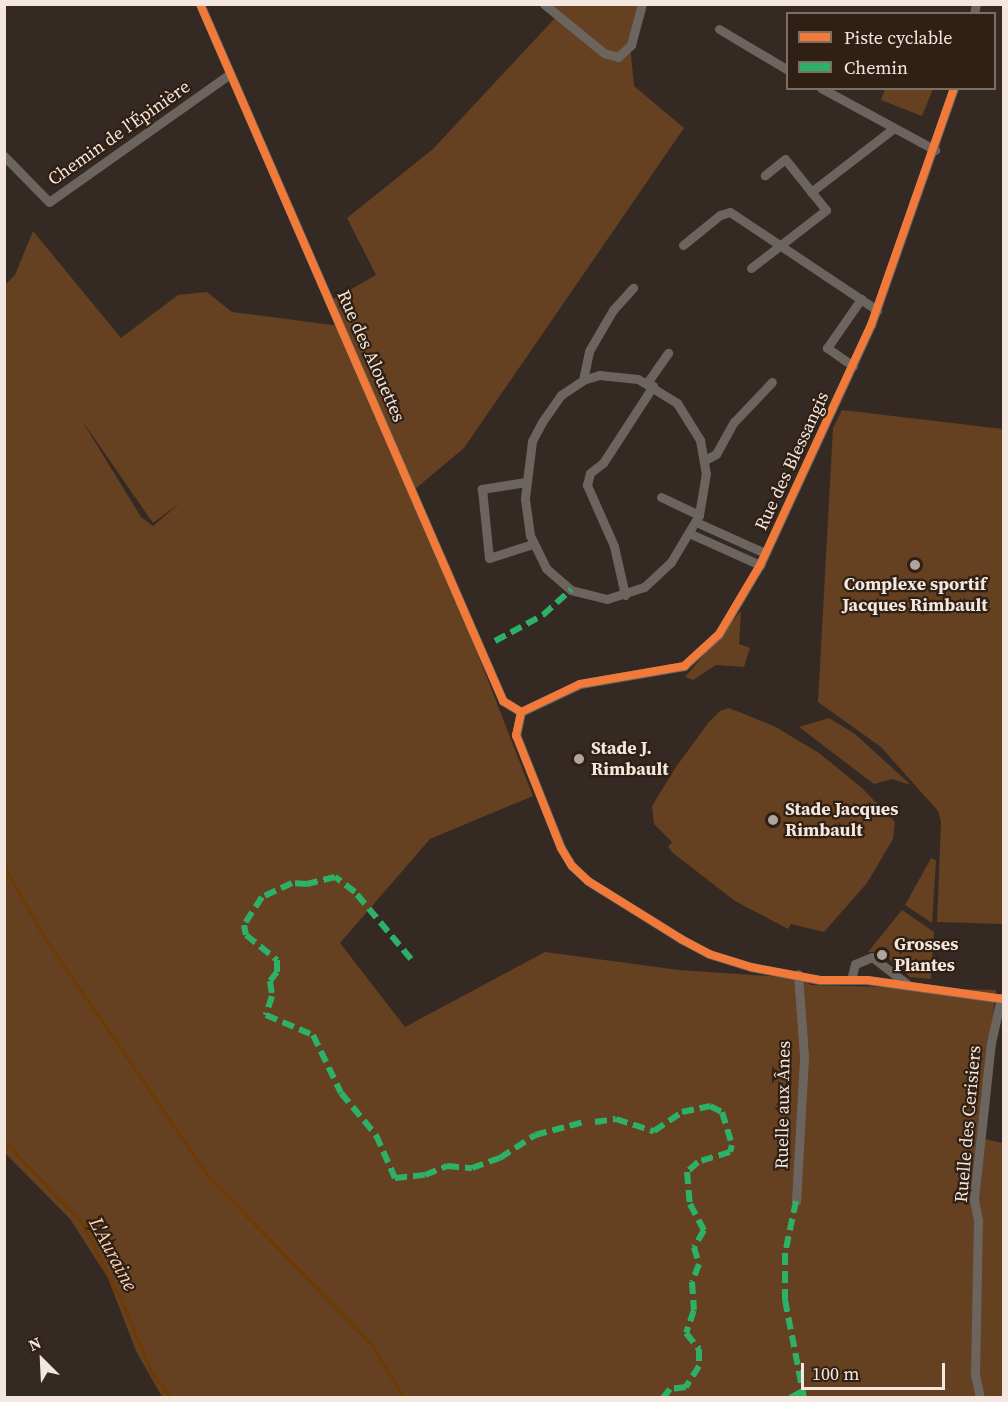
<!DOCTYPE html>
<meta charset="utf-8">
<style>
body{margin:0}
#map{position:relative;width:1008px;height:1402px;overflow:hidden;background:#342a23;font-family:"Source Serif 4",serif}
div>[style]{position:absolute}
.green>*{inset:0;background:#654021}
.stream>*{height:3px;margin:-1.5px;padding:0 1.5px;transform-origin:1.5px;border-radius:1.5px;background:#703a03}
.minor>*{height:9px;margin:-4.5px;padding:0 4.5px;transform-origin:4.5px;border-radius:4.5px;background:#6c655f}
.quiet>*{height:6px;margin-top:-3px;transform-origin:0;background:repeating-linear-gradient(90deg,#2db169 0 12px,transparent 0 18px)}
.cycleway>*{height:8px;margin:-4px;padding:0 4px;transform-origin:4px;border-radius:4px;background:#f17a3a}
.dots>*{width:16px;height:16px;translate:-50% -50%;box-sizing:border-box;border:3px solid #301f13;border-radius:50%}
span{translate:-50% -50%;white-space:nowrap;text-align:center;line-height:1.15;-webkit-text-stroke:4.5px #301f13;paint-order:stroke}
.street-label{font-size:18px;color:#f3e7df}
.poi-label{font-size:18px;color:#f3e7df;font-weight:700}
.left{translate:0 -50%;text-align:left}
.water-label{font-size:20px;color:#f9d4bb;font-style:italic}
.frame{position:absolute;inset:0;border:6px solid #f3e7df;pointer-events:none}
.legend{position:absolute;left:786px;top:12px;width:210px;height:78px;box-sizing:border-box;background:#301f13;border:2px solid #7e6f65;margin:0;padding:8px 10px;list-style:none;font-size:18px;color:#f3e7df}
.legend li{display:flex;align-items:center;gap:12px;height:30px}
.legend b{width:30px;border:2px solid #7e6f65}
.north{position:absolute;left:12px;top:1330px;width:60px;height:60px;-webkit-text-stroke:4px #301f13;paint-order:stroke;rotate:336deg;font-size:16px;font-weight:700;line-height:24px;text-align:center;color:#f3e7df}
.north::after{content:'';display:block;margin:auto;width:21px;height:27px;background:#f3e7df;clip-path:polygon(50% 0,100% 100%,50% 72%,0 100%)}
.scale{position:absolute;left:801px;top:1363px;width:144px;height:27px;box-sizing:border-box;border:3px solid #f3e7df;border-top:0;padding-left:8px;font-size:18px;line-height:21px;white-space:nowrap;color:#f3e7df;-webkit-text-stroke:4px #301f13;paint-order:stroke}
</style>
<div id="map">
<div class="green">
<div style="clip-path:polygon(evenodd,540px 5px,645px 5px,630px 45px,634px 86px,684px 128px,464px 448px,414px 490px,533px 796px,430px 839px,340px 943px,405px 1027px,545px 952px,679px 970px,799px 978px,811px 985px,996px 990px,979px 1138px,1003px 1143px,1003px 1397px,162px 1397px,136px 1351px,108px 1278px,70px 1219px,5px 1153px,4px 286px,15px 275px,33px 231px,121px 338px,178px 295px,207px 292px,232px 312px,340px 326px,330px 301px,376px 275px,347px 218px,433px 149px,556px 17px,540px 5px,81px 419px,153px 523px,180px 503px,153px 526px,141px 517px,81px 419px)"></div>
<div style="clip-path:polygon(885px 89px,885px 88px,933px 89px,922px 116px,881px 100px)"></div>
<div style="clip-path:polygon(842px 410px,1003px 429px,1003px 924px,937px 922px,941px 822px,938px 811px,881px 747px,818px 702px,833px 428px)"></div>
<div style="clip-path:polygon(741px 611px,739px 644px,750px 648px,744px 667px,716px 665px,693px 680px,685px 677px)"></div>
<div style="clip-path:polygon(729px 708px,774px 726px,819px 753px,862px 788px,895px 822px,893px 839px,867px 883px,824px 932px,791px 924px,788px 929px,735px 901px,673px 853px,668px 847px,672px 842px,654px 824px,652px 806px,676px 767px,709px 722px,720px 711px)"></div>
<div style="clip-path:polygon(829px 718px,855px 734px,911px 785px,892px 779px,874px 784px,799px 727px)"></div>
<div style="clip-path:polygon(931px 858px,936px 860px,932px 923px,905px 905px)"></div>
<div style="clip-path:polygon(902px 910px,934px 932px,931px 979px,910px 977px,881px 952px,868px 952px)"></div>
</div>
<div class="stream">
<div style="left:4px;top:866px;width:76px;rotate:60.7deg"></div>
<div style="left:41px;top:932px;width:297px;rotate:55.6deg"></div>
<div style="left:209px;top:1177px;width:234px;rotate:45.9deg"></div>
<div style="left:372px;top:1345px;width:62px;rotate:58.9deg"></div>
<div style="left:4px;top:1141px;width:113px;rotate:46.4deg"></div>
<div style="left:82px;top:1223px;width:91px;rotate:63.2deg"></div>
<div style="left:123px;top:1304px;width:74px;rotate:67.6deg"></div>
<div style="left:151px;top:1372px;width:33px;rotate:52deg"></div>
</div>
<div class="minor">
<div style="left:200px;top:4px;width:760px;rotate:66.5deg"></div>
<div style="left:503px;top:701px;width:21px;rotate:31deg"></div>
<div style="left:544px;top:4px;width:77px;rotate:39.2deg"></div>
<div style="left:604px;top:53px;width:15px;rotate:16deg"></div>
<div style="left:618px;top:57px;width:18px;rotate:-43deg"></div>
<div style="left:631px;top:45px;width:42px;rotate:-75deg"></div>
<div style="left:974px;top:14px;width:10px;rotate:-79deg"></div>
<div style="left:719px;top:29px;width:80px;rotate:30.7deg"></div>
<div style="left:821px;top:88px;width:130px;rotate:28.5deg"></div>
<div style="left:4px;top:156px;width:64px;rotate:45.6deg"></div>
<div style="left:49px;top:202px;width:222px;rotate:-35.3deg"></div>
<div style="left:811px;top:192px;width:105px;rotate:-37.6deg"></div>
<div style="left:683px;top:245px;width:48px;rotate:-39deg"></div>
<div style="left:720px;top:215px;width:10px;rotate:-17deg"></div>
<div style="left:730px;top:212px;width:177px;rotate:33.7deg"></div>
<div style="left:751px;top:268px;width:95px;rotate:-37.7deg"></div>
<div style="left:826px;top:210px;width:65px;rotate:-128.8deg"></div>
<div style="left:785px;top:159px;width:26px;rotate:141deg"></div>
<div style="left:853px;top:366px;width:32px;rotate:-145deg"></div>
<div style="left:827px;top:348px;width:60px;rotate:-55.2deg"></div>
<div style="left:599px;top:375px;width:39px;rotate:6deg"></div>
<div style="left:638px;top:379px;width:46px;rotate:31.6deg"></div>
<div style="left:677px;top:403px;width:44px;rotate:58.1deg"></div>
<div style="left:700px;top:440px;width:34px;rotate:80deg"></div>
<div style="left:706px;top:473px;width:43px;rotate:99.5deg"></div>
<div style="left:699px;top:515px;width:55px;rotate:120.8deg"></div>
<div style="left:671px;top:562px;width:37px;rotate:137deg"></div>
<div style="left:644px;top:587px;width:39px;rotate:162deg"></div>
<div style="left:607px;top:599px;width:37px;rotate:-166deg"></div>
<div style="left:571px;top:590px;width:33px;rotate:-139deg"></div>
<div style="left:546px;top:568px;width:37px;rotate:-116deg"></div>
<div style="left:530px;top:535px;width:37px;rotate:-98deg"></div>
<div style="left:525px;top:498px;width:57px;rotate:-83deg"></div>
<div style="left:532px;top:441px;width:21px;rotate:-62deg"></div>
<div style="left:542px;top:422px;width:33px;rotate:-55deg"></div>
<div style="left:561px;top:395px;width:27px;rotate:-34deg"></div>
<div style="left:583px;top:380px;width:17px;rotate:-17deg"></div>
<div style="left:583px;top:380px;width:30px;rotate:-78deg"></div>
<div style="left:589px;top:351px;width:48px;rotate:-59.7deg"></div>
<div style="left:613px;top:310px;width:30px;rotate:-48deg"></div>
<div style="left:647px;top:383px;width:37px;rotate:-55deg"></div>
<div style="left:705px;top:460px;width:13px;rotate:-29deg"></div>
<div style="left:716px;top:454px;width:37px;rotate:-61deg"></div>
<div style="left:734px;top:422px;width:55px;rotate:-46.5deg"></div>
<div style="left:526px;top:482px;width:45px;rotate:171deg"></div>
<div style="left:482px;top:489px;width:69px;rotate:84.2deg"></div>
<div style="left:489px;top:558px;width:46px;rotate:-17.7deg"></div>
<div style="left:661px;top:497px;width:42px;rotate:25.3deg"></div>
<div style="left:696px;top:522px;width:76px;rotate:24.2deg"></div>
<div style="left:691px;top:534px;width:76px;rotate:24.2deg"></div>
<div style="left:625px;top:595px;width:50px;rotate:-102.7deg"></div>
<div style="left:614px;top:546px;width:67px;rotate:-113.9deg"></div>
<div style="left:587px;top:485px;width:12px;rotate:-76deg"></div>
<div style="left:590px;top:473px;width:16px;rotate:-38deg"></div>
<div style="left:603px;top:463px;width:92px;rotate:-57deg"></div>
<div style="left:521px;top:712px;width:65px;rotate:-25.4deg"></div>
<div style="left:580px;top:684px;width:106px;rotate:-9.8deg"></div>
<div style="left:684px;top:666px;width:47px;rotate:-42.4deg"></div>
<div style="left:719px;top:634px;width:80px;rotate:-59.3deg"></div>
<div style="left:760px;top:565px;width:264px;rotate:-65.2deg"></div>
<div style="left:871px;top:325px;width:251px;rotate:-70.7deg"></div>
<div style="left:521px;top:712px;width:24px;rotate:102deg"></div>
<div style="left:516px;top:735px;width:122px;rotate:68.3deg"></div>
<div style="left:561px;top:848px;width:21px;rotate:59deg"></div>
<div style="left:572px;top:866px;width:22px;rotate:43deg"></div>
<div style="left:588px;top:881px;width:110px;rotate:31.9deg"></div>
<div style="left:681px;top:939px;width:32px;rotate:28deg"></div>
<div style="left:709px;top:954px;width:44px;rotate:17.2deg"></div>
<div style="left:751px;top:967px;width:70px;rotate:10.7deg"></div>
<div style="left:820px;top:980px;width:47px"></div>
<div style="left:867px;top:980px;width:138px;rotate:7.9deg"></div>
<div style="left:851px;top:980px;width:16px;rotate:-76deg"></div>
<div style="left:855px;top:964px;width:18px;rotate:-22deg"></div>
<div style="left:872px;top:957px;width:44px;rotate:37.6deg"></div>
<div style="left:796px;top:1201px;width:145px;rotate:-86.8deg"></div>
<div style="left:804px;top:1056px;width:82px;rotate:-94.2deg"></div>
<div style="left:980px;top:1398px;width:24px;rotate:-102deg"></div>
<div style="left:975px;top:1375px;width:155px;rotate:-88.9deg"></div>
<div style="left:978px;top:1220px;width:21px;rotate:-101deg"></div>
<div style="left:974px;top:1199px;width:157px;rotate:-83.8deg"></div>
<div style="left:991px;top:1043px;width:46px;rotate:-77.5deg"></div>
</div>
<div class="quiet">
<div style="left:495px;top:641px;width:55px;rotate:-28.4deg"></div>
<div style="left:543px;top:615px;width:38px;rotate:-42deg"></div>
<div style="left:411px;top:959px;width:87px;rotate:-129.9deg"></div>
<div style="left:355px;top:892px;width:25px;rotate:-143deg"></div>
<div style="left:335px;top:877px;width:29px;rotate:166deg"></div>
<div style="left:307px;top:884px;width:15px;rotate:-176deg"></div>
<div style="left:292px;top:883px;width:33px;rotate:155deg"></div>
<div style="left:262px;top:897px;width:33px;rotate:123deg"></div>
<div style="left:244px;top:925px;width:10px;rotate:79deg"></div>
<div style="left:246px;top:935px;width:40px;rotate:39deg"></div>
<div style="left:277px;top:960px;width:12px;rotate:90deg"></div>
<div style="left:277px;top:972px;width:11px;rotate:128deg"></div>
<div style="left:270px;top:981px;width:15px;rotate:82deg"></div>
<div style="left:272px;top:996px;width:20px;rotate:108deg"></div>
<div style="left:266px;top:1015px;width:51px;rotate:23.1deg"></div>
<div style="left:313px;top:1035px;width:64px;rotate:64.2deg"></div>
<div style="left:341px;top:1093px;width:55px;rotate:50.2deg"></div>
<div style="left:376px;top:1135px;width:47px;rotate:66.2deg"></div>
<div style="left:395px;top:1178px;width:30px;rotate:-6deg"></div>
<div style="left:425px;top:1175px;width:24px;rotate:-22deg"></div>
<div style="left:447px;top:1166px;width:25px;rotate:5deg"></div>
<div style="left:472px;top:1168px;width:30px;rotate:-20deg"></div>
<div style="left:500px;top:1158px;width:42px;rotate:-33.3deg"></div>
<div style="left:535px;top:1135px;width:51px;rotate:-14.9deg"></div>
<div style="left:595px;top:1122px;width:21px;rotate:-8deg"></div>
<div style="left:616px;top:1119px;width:40px;rotate:18deg"></div>
<div style="left:654px;top:1131px;width:34px;rotate:-34deg"></div>
<div style="left:682px;top:1112px;width:29px;rotate:-12deg"></div>
<div style="left:710px;top:1106px;width:13px;rotate:27deg"></div>
<div style="left:722px;top:1112px;width:34px;rotate:73deg"></div>
<div style="left:732px;top:1145px;width:7px;rotate:106deg"></div>
<div style="left:730px;top:1152px;width:34px;rotate:163deg"></div>
<div style="left:698px;top:1162px;width:15px;rotate:138deg"></div>
<div style="left:687px;top:1172px;width:32px;rotate:85deg"></div>
<div style="left:690px;top:1204px;width:30px;rotate:62deg"></div>
<div style="left:704px;top:1230px;width:20px;rotate:120deg"></div>
<div style="left:694px;top:1247px;width:18px;rotate:74deg"></div>
<div style="left:699px;top:1264px;width:19px;rotate:111deg"></div>
<div style="left:692px;top:1282px;width:28px;rotate:86deg"></div>
<div style="left:694px;top:1310px;width:24px;rotate:109deg"></div>
<div style="left:686px;top:1333px;width:21px;rotate:51deg"></div>
<div style="left:699px;top:1349px;width:17px;rotate:90deg"></div>
<div style="left:699px;top:1366px;width:25px;rotate:122deg"></div>
<div style="left:686px;top:1387px;width:16px;rotate:173deg"></div>
<div style="left:670px;top:1389px;width:11px;rotate:128deg"></div>
<div style="left:796px;top:1201px;width:53px;rotate:101.9deg"></div>
<div style="left:785px;top:1253px;width:47px;rotate:90deg"></div>
<div style="left:785px;top:1300px;width:100px;rotate:79deg"></div>
<div style="left:790px;top:1398px;width:14px;rotate:-30deg"></div>
</div>
<div class="cycleway">
<div style="left:200px;top:4px;width:760px;rotate:66.5deg"></div>
<div style="left:503px;top:701px;width:21px;rotate:31deg"></div>
<div style="left:521px;top:712px;width:65px;rotate:-25.4deg"></div>
<div style="left:580px;top:684px;width:106px;rotate:-9.8deg"></div>
<div style="left:684px;top:666px;width:47px;rotate:-42.4deg"></div>
<div style="left:719px;top:634px;width:80px;rotate:-59.3deg"></div>
<div style="left:760px;top:565px;width:264px;rotate:-65.2deg"></div>
<div style="left:871px;top:325px;width:251px;rotate:-70.7deg"></div>
<div style="left:521px;top:712px;width:24px;rotate:102deg"></div>
<div style="left:516px;top:735px;width:122px;rotate:68.3deg"></div>
<div style="left:561px;top:848px;width:21px;rotate:59deg"></div>
<div style="left:572px;top:866px;width:22px;rotate:43deg"></div>
<div style="left:588px;top:881px;width:110px;rotate:31.9deg"></div>
<div style="left:681px;top:939px;width:32px;rotate:28deg"></div>
<div style="left:709px;top:954px;width:44px;rotate:17.2deg"></div>
<div style="left:751px;top:967px;width:70px;rotate:10.7deg"></div>
<div style="left:820px;top:980px;width:47px"></div>
<div style="left:867px;top:980px;width:138px;rotate:7.9deg"></div>
</div>
<div class="dots">
<div style="left:915px;top:565px;background:#b0a59d"></div>
<div style="left:579px;top:759px;background:#b0a59d"></div>
<div style="left:773px;top:820px;background:#b0a59d"></div>
<div style="left:882px;top:955px;background:#b0a59d"></div>
</div>
<div class="street-label">
<span style="left:119px;top:133px;rotate:-35deg">Chemin de l'Épinière</span>
<span style="left:371px;top:356px;rotate:66deg">Rue des Alouettes</span>
<span style="left:792px;top:461px;rotate:-65deg">Rue des Blessangis</span>
<span style="left:783px;top:1105px;rotate:-89deg">Ruelle aux Ânes</span>
<span style="left:968px;top:1124px;rotate:-85deg">Ruelle des Cerisiers</span>
</div>
<div class="poi-label">
<span style="left:915px;top:595px">Complexe sportif<br>Jacques Rimbault</span>
<span class="left" style="left:591px;top:759px">Stade J.<br>Rimbault</span>
<span class="left" style="left:785px;top:820px">Stade Jacques<br>Rimbault</span>
<span class="left" style="left:894px;top:955px">Grosses<br>Plantes</span>
</div>
<div class="water-label">
<span style="left:113px;top:1254px;rotate:62deg">L'Auraine</span>
</div>
<div class="frame"></div>
<ul class="legend">
<li><b style="height:8px;background:#f17a3a"></b>Piste cyclable</li>
<li><b style="height:8px;background:#2db169"></b>Chemin</li>
</ul>
<div class="north">N</div>
<div class="scale">100 m</div>
</div>
